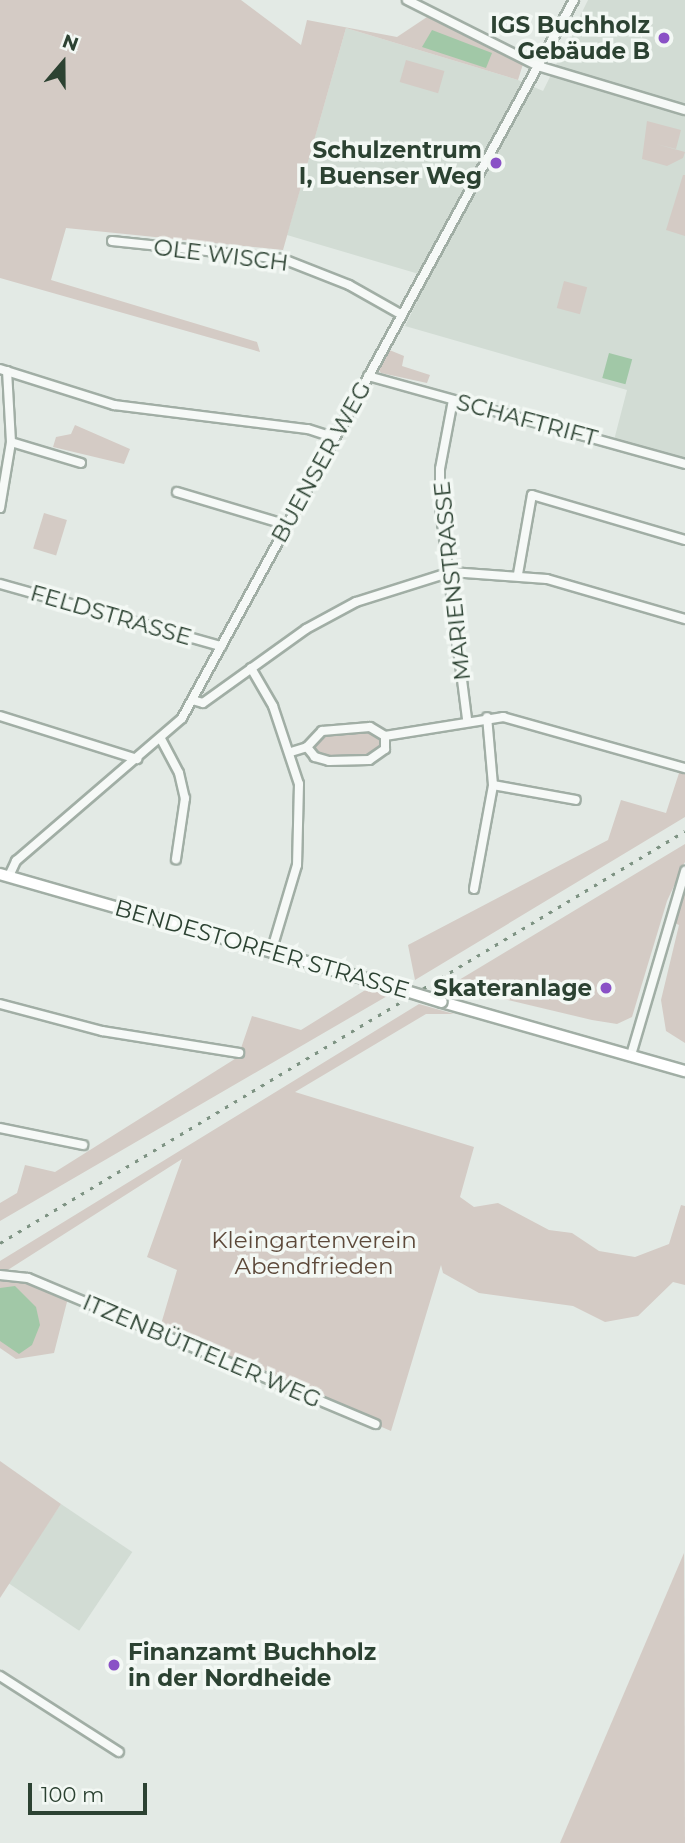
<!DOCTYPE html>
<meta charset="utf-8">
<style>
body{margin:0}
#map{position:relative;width:685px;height:1843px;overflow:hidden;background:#e3eae5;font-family:Montserrat,sans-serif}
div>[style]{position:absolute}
.built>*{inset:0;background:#d2dcd4;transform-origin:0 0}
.green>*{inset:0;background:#d4cbc5;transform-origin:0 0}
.water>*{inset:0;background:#a1c8a7;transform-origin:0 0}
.roads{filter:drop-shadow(2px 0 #a1aea5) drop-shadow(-2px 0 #a1aea5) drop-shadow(0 2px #a1aea5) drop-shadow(0 -2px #a1aea5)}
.street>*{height:8px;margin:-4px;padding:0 4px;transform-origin:4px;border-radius:4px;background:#f6f9f7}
.secondary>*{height:10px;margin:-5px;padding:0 5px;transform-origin:5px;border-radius:5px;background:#fff}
.rail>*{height:2.5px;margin-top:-1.25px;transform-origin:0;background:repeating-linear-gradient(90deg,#7e9383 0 3.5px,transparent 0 10.5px)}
.bridges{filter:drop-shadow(2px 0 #a1aea5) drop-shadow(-2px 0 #a1aea5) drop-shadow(0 2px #a1aea5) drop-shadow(0 -2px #a1aea5)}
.secondary-bridge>*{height:10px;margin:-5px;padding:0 5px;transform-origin:5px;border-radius:5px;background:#fff}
.dots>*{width:19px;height:19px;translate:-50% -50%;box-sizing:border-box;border:4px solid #f3f8f4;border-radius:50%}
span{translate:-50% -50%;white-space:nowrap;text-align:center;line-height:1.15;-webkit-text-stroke:7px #f3f8f4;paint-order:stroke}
.poi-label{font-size:23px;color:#2c4232;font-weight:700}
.right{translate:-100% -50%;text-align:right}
.left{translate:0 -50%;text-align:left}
.street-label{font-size:23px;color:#2c4232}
.park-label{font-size:23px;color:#5d493a}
.north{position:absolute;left:28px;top:28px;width:70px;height:70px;-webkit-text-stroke:5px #f3f8f4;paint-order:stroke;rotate:20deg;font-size:19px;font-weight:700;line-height:28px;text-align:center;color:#2c4232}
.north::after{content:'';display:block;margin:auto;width:24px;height:32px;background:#2c4232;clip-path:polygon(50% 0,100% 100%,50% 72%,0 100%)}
.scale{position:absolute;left:28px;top:1783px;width:119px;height:32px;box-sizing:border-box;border:4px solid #2c4232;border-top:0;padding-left:9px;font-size:21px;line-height:24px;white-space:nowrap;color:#2c4232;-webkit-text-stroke:5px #f3f8f4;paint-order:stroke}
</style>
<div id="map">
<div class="built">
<div style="clip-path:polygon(588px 0,685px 0,685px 464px,613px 444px,627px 390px,405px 326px,429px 277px,287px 235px,346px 28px,518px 80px,543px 91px)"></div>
<div style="left:61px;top:1504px;width:86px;height:95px;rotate:34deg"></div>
</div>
<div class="green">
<div style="clip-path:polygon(0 0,241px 0,301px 45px,307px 20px,397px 37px,433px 13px,523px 64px,518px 80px,346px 28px,283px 250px,66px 228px,51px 280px,257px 342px,260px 352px,0 278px)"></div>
<div style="left:406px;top:60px;width:40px;height:23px;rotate:16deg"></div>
<div style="clip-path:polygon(647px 121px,681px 130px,676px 149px,656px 144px,685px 152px,683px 158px,667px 166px,642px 159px)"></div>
<div style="clip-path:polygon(683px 175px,685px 175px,685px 236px,666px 230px)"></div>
<div style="left:564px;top:281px;width:24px;height:28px;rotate:15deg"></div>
<div style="clip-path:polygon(387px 349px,404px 356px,402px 366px,430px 375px,427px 383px,381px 373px,378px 369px)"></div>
<div style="clip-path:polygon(75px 425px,130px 449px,124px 464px,53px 447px,56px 437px,71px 434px)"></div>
<div style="left:44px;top:513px;width:24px;height:37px;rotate:17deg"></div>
<div style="clip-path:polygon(370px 727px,385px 736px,378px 757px,321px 759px,309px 742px,316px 734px)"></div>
<div style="clip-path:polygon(681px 767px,685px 768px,685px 817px,415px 980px,408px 945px,608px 840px,621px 800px,666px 813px)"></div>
<div style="clip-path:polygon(685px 844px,685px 862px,667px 901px,632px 1017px,617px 1024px,592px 1020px,449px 986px)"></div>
<div style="clip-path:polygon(685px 871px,685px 1043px,666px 1031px,661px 1000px,679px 925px,670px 921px)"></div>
<div style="clip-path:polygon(367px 989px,389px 995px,0 1221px,0 1203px,17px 1193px,25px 1165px,55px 1172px,238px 1057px,252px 1016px,301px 1030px)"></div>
<div style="clip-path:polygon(419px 1004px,454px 1014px,426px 1014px,295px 1092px,474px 1147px,460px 1197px,474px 1207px,498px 1203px,549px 1230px,572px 1233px,599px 1251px,635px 1257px,669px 1244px,681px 1205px,685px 1206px,685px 1285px,673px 1282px,638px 1316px,605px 1322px,573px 1306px,479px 1293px,443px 1273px,441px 1265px,391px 1431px,159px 1331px,177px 1270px,147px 1257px,182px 1159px,3px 1273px,69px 1294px,54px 1353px,16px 1359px,0 1348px,0 1261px)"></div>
<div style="clip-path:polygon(0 1461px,61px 1504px,0 1598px)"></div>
<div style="clip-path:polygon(684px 1553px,685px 1843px,560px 1843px)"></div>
</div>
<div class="water">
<div style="clip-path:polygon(432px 30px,492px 53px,486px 68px,422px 47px)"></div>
<div style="left:609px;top:353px;width:24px;height:26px;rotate:15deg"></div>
<div style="clip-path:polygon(15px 1286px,36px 1307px,40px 1325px,32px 1345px,19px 1354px,0 1341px,0 1288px)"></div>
</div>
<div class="roads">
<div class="street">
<div style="left:407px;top:0;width:147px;rotate:26.7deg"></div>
<div style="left:538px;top:66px;width:153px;rotate:16.7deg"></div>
<div style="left:112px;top:241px;width:172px;rotate:6deg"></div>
<div style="left:283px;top:259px;width:71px;rotate:21.5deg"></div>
<div style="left:349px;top:285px;width:61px;rotate:29.5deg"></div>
<div style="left:0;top:369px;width:120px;rotate:17.5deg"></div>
<div style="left:114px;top:405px;width:195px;rotate:7.1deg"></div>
<div style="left:308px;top:429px;width:28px;rotate:18deg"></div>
<div style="left:368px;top:376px;width:329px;rotate:15.5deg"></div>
<div style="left:453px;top:400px;width:70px;rotate:100.7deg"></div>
<div style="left:440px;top:469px;width:39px;rotate:90deg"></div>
<div style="left:440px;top:508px;width:214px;rotate:82.7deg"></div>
<div style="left:11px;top:442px;width:73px;rotate:16.7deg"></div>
<div style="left:177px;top:492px;width:115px;rotate:16.7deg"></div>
<div style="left:0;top:508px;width:67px;rotate:-80.5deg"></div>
<div style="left:11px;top:442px;width:71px;rotate:-93.2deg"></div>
<div style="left:518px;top:574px;width:80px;rotate:-80deg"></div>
<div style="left:532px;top:495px;width:159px;rotate:16.4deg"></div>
<div style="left:0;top:584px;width:230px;rotate:15.7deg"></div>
<div style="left:251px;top:668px;width:44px;rotate:59.9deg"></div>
<div style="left:273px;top:706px;width:82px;rotate:71.6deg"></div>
<div style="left:299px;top:784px;width:81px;rotate:91.4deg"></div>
<div style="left:297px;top:865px;width:91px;rotate:106.6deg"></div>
<div style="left:192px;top:700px;width:11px;rotate:15deg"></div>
<div style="left:203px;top:703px;width:127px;rotate:-35.7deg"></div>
<div style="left:306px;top:629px;width:57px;rotate:-28.4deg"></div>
<div style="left:356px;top:602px;width:100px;rotate:-17.5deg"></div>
<div style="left:451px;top:572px;width:96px;rotate:4.2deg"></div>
<div style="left:547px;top:579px;width:144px;rotate:16.2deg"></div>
<div style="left:0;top:716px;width:144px;rotate:17.4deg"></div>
<div style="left:385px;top:736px;width:120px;rotate:-9.1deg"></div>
<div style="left:503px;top:717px;width:189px;rotate:15.7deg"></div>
<div style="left:161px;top:739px;width:38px;rotate:62deg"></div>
<div style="left:179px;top:773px;width:26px;rotate:77deg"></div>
<div style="left:185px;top:798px;width:62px;rotate:98.4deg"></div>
<div style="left:291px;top:752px;width:17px;rotate:-17deg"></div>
<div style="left:307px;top:747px;width:22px;rotate:-47deg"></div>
<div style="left:322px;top:731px;width:48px;rotate:-4.8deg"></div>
<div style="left:370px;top:727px;width:17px;rotate:31deg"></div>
<div style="left:385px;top:736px;width:13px;rotate:90deg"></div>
<div style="left:385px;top:749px;width:19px;rotate:145deg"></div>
<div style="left:369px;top:760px;width:40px;rotate:178.6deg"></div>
<div style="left:329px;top:761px;width:15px;rotate:-164deg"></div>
<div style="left:315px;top:757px;width:13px;rotate:-129deg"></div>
<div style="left:493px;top:785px;width:84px;rotate:10.2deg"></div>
<div style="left:9px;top:876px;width:17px;rotate:-65deg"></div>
<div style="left:16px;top:861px;width:219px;rotate:-40.7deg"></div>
<div style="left:182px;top:718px;width:818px;rotate:-61.37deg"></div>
<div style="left:474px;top:889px;width:106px;rotate:-79.6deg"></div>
<div style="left:493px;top:785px;width:68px;rotate:-95deg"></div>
<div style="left:0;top:1004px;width:106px;rotate:14.8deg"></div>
<div style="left:102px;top:1031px;width:139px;rotate:9.1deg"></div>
<div style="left:631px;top:1055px;width:192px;rotate:-73.6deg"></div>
<div style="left:0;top:1128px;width:85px;rotate:11.6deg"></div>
<div style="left:0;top:1275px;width:28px;rotate:6deg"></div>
<div style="left:28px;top:1278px;width:377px;rotate:22.8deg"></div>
<div style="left:0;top:1676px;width:141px;rotate:32.6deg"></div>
</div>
<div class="secondary">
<div style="left:0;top:874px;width:406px;rotate:16deg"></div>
<div style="left:442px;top:1002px;width:253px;rotate:15.9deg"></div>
</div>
</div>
<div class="rail">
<div style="left:0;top:1243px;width:799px;rotate:-31.03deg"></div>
</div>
<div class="bridges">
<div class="secondary-bridge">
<div style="left:390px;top:986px;width:54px;rotate:17.1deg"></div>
</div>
</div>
<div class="dots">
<div style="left:664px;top:38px;background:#8a51c6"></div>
<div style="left:496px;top:163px;background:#8a51c6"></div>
<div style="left:606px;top:988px;background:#8a51c6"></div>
<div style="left:114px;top:1665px;background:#8a51c6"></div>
</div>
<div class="poi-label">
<span class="right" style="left:650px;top:38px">IGS Buchholz<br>Gebäude B</span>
<span class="right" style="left:482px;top:163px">Schulzentrum<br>I, Buenser Weg</span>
<span class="right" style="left:592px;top:988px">Skateranlage</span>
<span class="left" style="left:128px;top:1665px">Finanzamt Buchholz<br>in der Nordheide</span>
</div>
<div class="street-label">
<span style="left:221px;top:255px;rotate:7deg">OLE WISCH</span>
<span style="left:527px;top:420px;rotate:15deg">SCHAFTRIFT</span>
<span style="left:321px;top:462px;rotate:-61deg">BUENSER WEG</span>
<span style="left:452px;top:581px;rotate:-96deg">MARIENSTRASSE</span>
<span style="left:111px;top:615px;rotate:16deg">FELDSTRASSE</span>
<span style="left:262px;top:949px;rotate:16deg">BENDESTORFER STRASSE</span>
<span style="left:202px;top:1351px;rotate:23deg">ITZENBÜTTELER WEG</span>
</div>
<div class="park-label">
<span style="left:314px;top:1253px">Kleingartenverein<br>Abendfrieden</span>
</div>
<div class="north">N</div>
<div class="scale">100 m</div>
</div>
